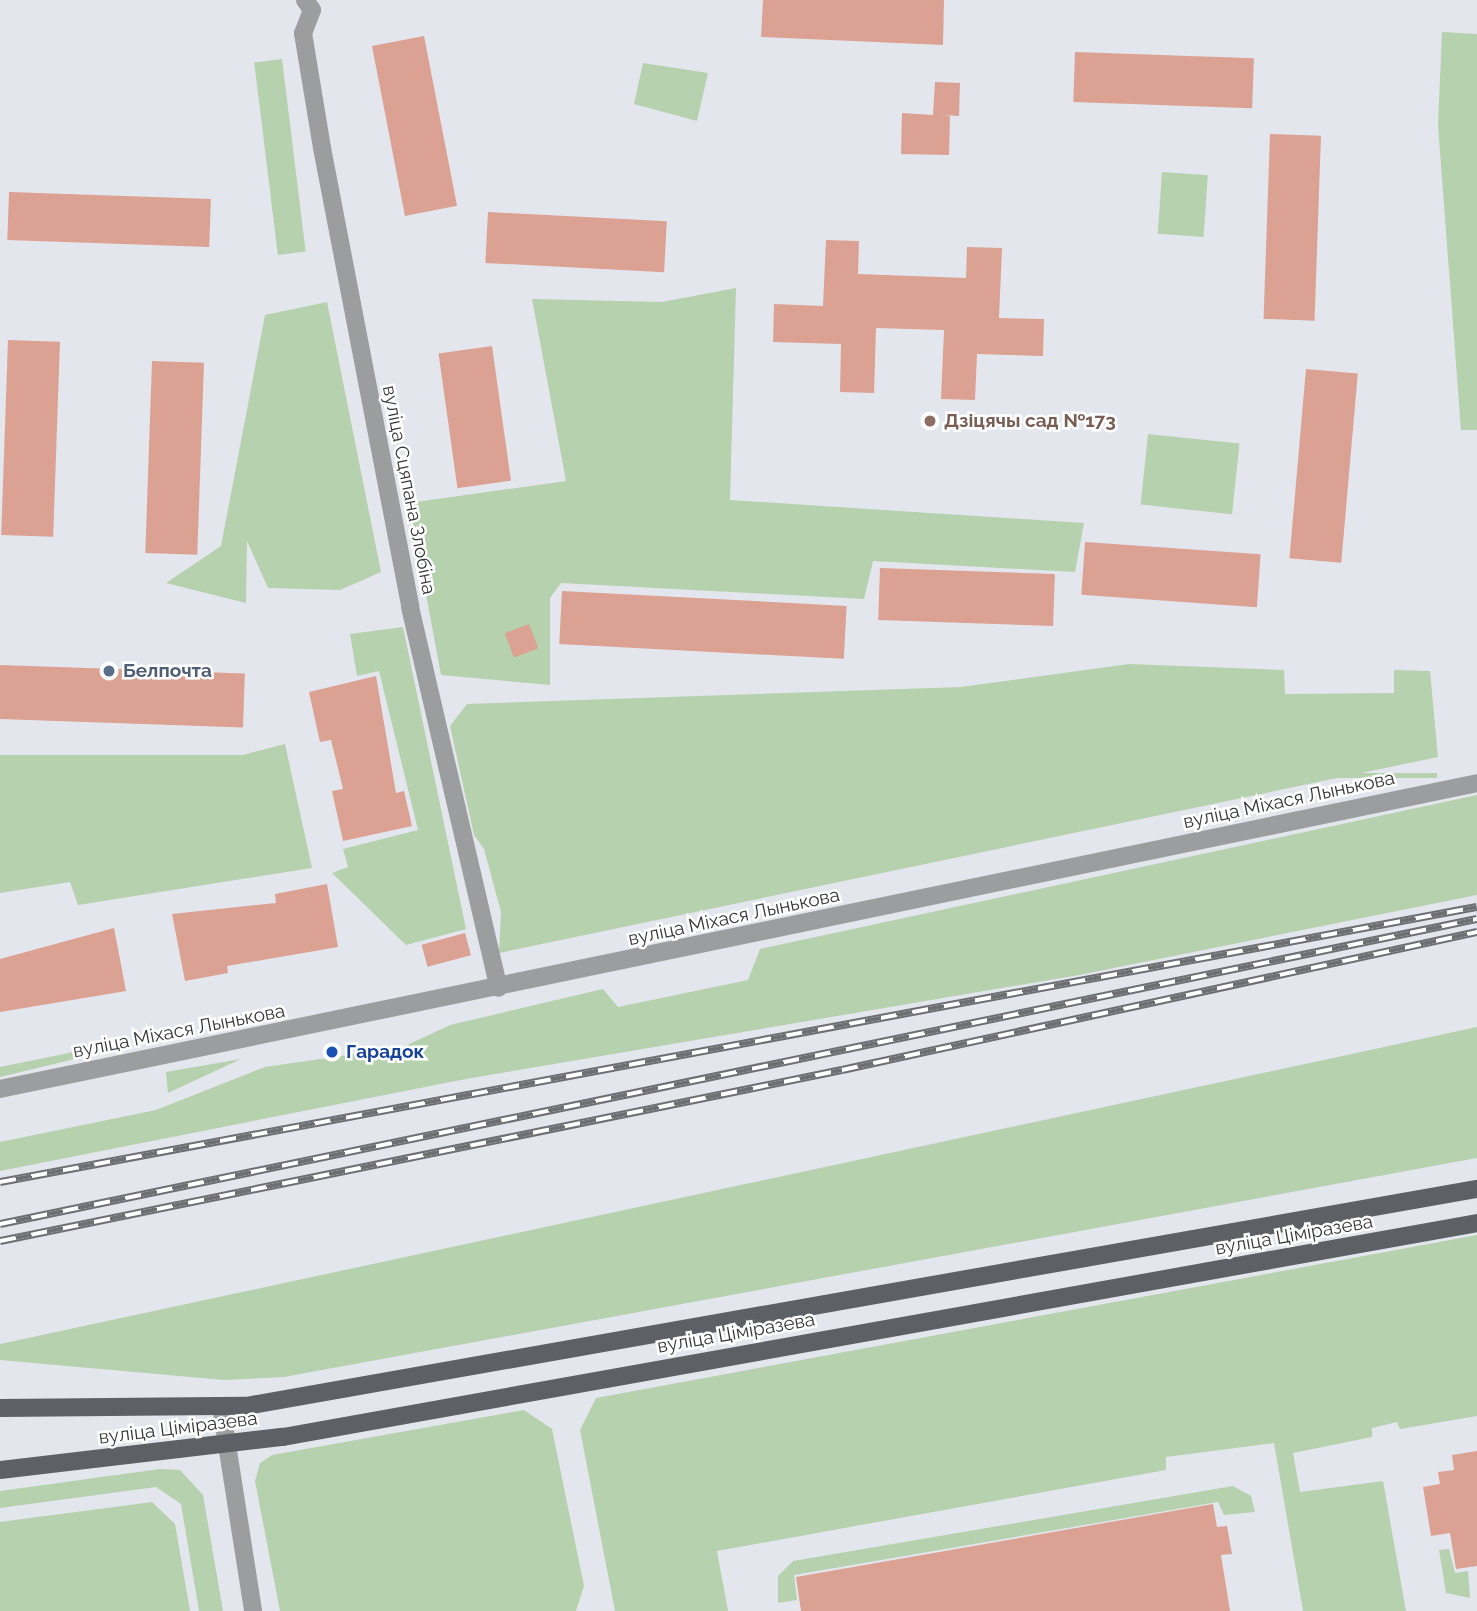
<!DOCTYPE html>
<meta charset="utf-8">
<style>
body{margin:0}
#map{position:relative;width:1477px;height:1611px;overflow:hidden;background:#e4e6ed;font-family:Raleway,sans-serif}
div>[style]{position:absolute}
.green>*{inset:0;background:#b6d1ad;transform-origin:0 0}
.building>*{inset:0;background:#dba193;transform-origin:0 0}
.minor>*{height:18px;margin:-9px;padding:0 9px;transform-origin:9px;border-radius:9px;background:#9b9d9f}
.tertiary>*{height:18px;margin:-9px;padding:0 9px;transform-origin:9px;border-radius:9px;background:#9b9d9f}
.primary>*{height:18px;margin:-9px;padding:0 9px;transform-origin:9px;border-radius:9px;background:#5d6065}
.rail>*{height:8px;margin-top:-4px;transform-origin:0;background:repeating-linear-gradient(90deg,#fff 0 16px,#6e6f73 0 32px);box-sizing:border-box;border-block:2px solid #6e6f73}
.dots>*{width:19px;height:19px;translate:-50% -50%;box-sizing:border-box;border:4px solid #fff;border-radius:50%}
span{translate:-50% -50%;white-space:nowrap;text-align:center;line-height:1.15;-webkit-text-stroke:5px #fff;paint-order:stroke}
.education-label{font-size:19px;color:#785e54;font-weight:700}
.left{translate:0 -50%;text-align:left}
.street-label{font-size:19px;color:#363739}
.service-label{font-size:19px;color:#4e5e75;font-weight:700}
.transit-label{font-size:19px;color:#164399;font-weight:700}
</style>
<div id="map">
<div class="green">
<div style="clip-path:polygon(1442px 32px,1477px 34px,1477px 430px,1461px 430px,1438px 125px)"></div>
<div style="left:282px;top:59px;width:194px;height:28px;rotate:83deg"></div>
<div style="clip-path:polygon(643px 63px,708px 73px,697px 121px,634px 104px)"></div>
<div style="left:1162px;top:172px;width:46px;height:62px;rotate:4deg"></div>
<div style="clip-path:polygon(736px 288px,730px 500px,1084px 523px,1075px 572px,873px 561px,864px 599px,561px 583px,550px 598px,550px 685px,441px 675px,409px 503px,566px 481px,532px 299px,662px 302px)"></div>
<div style="clip-path:polygon(327px 302px,381px 572px,340px 590px,268px 588px,247px 541px,246px 603px,166px 583px,221px 546px,265px 315px)"></div>
<div style="left:1148px;top:434px;width:92px;height:71px;rotate:6deg"></div>
<div style="clip-path:polygon(403px 627px,466px 929px,406px 945px,332px 873px,348px 867px,343px 849px,418px 830px,379px 671px,357px 676px,350px 634px)"></div>
<div style="clip-path:polygon(1129px 664px,1284px 670px,1285px 694px,1394px 693px,1394px 670px,1430px 671px,1438px 757px,499px 953px,501px 912px,484px 849px,474px 835px,450px 726px,467px 704px,961px 687px)"></div>
<div style="clip-path:polygon(285px 744px,312px 868px,78px 905px,70px 882px,0 893px,0 755px,243px 755px)"></div>
<div style="left:1437px;top:773px;width:5px;height:913px;rotate:90deg"></div>
<div style="clip-path:polygon(1477px 795px,1477px 895px,1079px 975px,466px 1079px,0 1171px,0 1142px,156px 1110px,265px 1067px,403px 1047px,450px 1025px,603px 989px,618px 1007px,748px 980px,760px 949px)"></div>
<div style="clip-path:polygon(1477px 1027px,1477px 1158px,284px 1377px,224px 1380px,0 1360px,0 1344px)"></div>
<div style="clip-path:polygon(88px 1049px,79px 1058px,0 1077px,0 1067px)"></div>
<div style="clip-path:polygon(241px 1059px,168px 1093px,166px 1072px)"></div>
<div style="clip-path:polygon(1477px 1235px,1477px 1416px,1400px 1429px,1397px 1422px,1372px 1428px,1372px 1437px,1293px 1453px,1300px 1492px,1383px 1481px,1406px 1611px,1303px 1611px,1274px 1443px,1166px 1457px,1166px 1470px,717px 1551px,728px 1611px,615px 1611px,580px 1430px,596px 1398px)"></div>
<div style="clip-path:polygon(524px 1410px,552px 1429px,584px 1586px,576px 1611px,280px 1611px,255px 1481px,260px 1463px,272px 1455px)"></div>
<div style="clip-path:polygon(160px 1469px,180px 1470px,203px 1495px,223px 1611px,199px 1611px,181px 1504px,156px 1487px,0 1508px,0 1491px)"></div>
<div style="clip-path:polygon(1233px 1486px,1251px 1496px,1255px 1512px,1224px 1515px,1218px 1502px,794px 1575px,797px 1600px,778px 1603px,778px 1576px,793px 1561px)"></div>
<div style="clip-path:polygon(152px 1502px,175px 1524px,190px 1611px,0 1611px,0 1522px)"></div>
<div style="clip-path:polygon(1449px 1549px,1455px 1573px,1468px 1571px,1470px 1598px,1446px 1593px,1439px 1550px)"></div>
</div>
<div class="building">
<div style="clip-path:polygon(763px 0,944px 0,943px 45px,761px 37px)"></div>
<div style="left:424px;top:36px;width:173px;height:53px;rotate:79deg"></div>
<div style="left:1075px;top:52px;width:179px;height:50px;rotate:2deg"></div>
<div style="clip-path:polygon(935px 82px,960px 83px,959px 116px,942px 115px,950px 116px,949px 155px,901px 154px,902px 113px,933px 115px)"></div>
<div style="left:1270px;top:134px;width:51px;height:185px;rotate:2deg"></div>
<div style="left:9px;top:192px;width:202px;height:48px;rotate:2deg"></div>
<div style="left:488px;top:212px;width:179px;height:51px;rotate:3deg"></div>
<div style="clip-path:polygon(826px 240px,859px 241px,858px 274px,966px 278px,967px 247px,1002px 248px,999px 318px,1044px 319px,1043px 356px,977px 354px,975px 400px,941px 399px,944px 330px,876px 328px,874px 393px,840px 392px,841px 344px,773px 342px,774px 304px,823px 306px)"></div>
<div style="left:8px;top:340px;width:52px;height:195px;rotate:2deg"></div>
<div style="left:492px;top:346px;width:136px;height:54px;rotate:82deg"></div>
<div style="left:152px;top:361px;width:52px;height:192px;rotate:2deg"></div>
<div style="left:1306px;top:369px;width:52px;height:190px;rotate:5deg"></div>
<div style="left:1085px;top:542px;width:176px;height:53px;rotate:4deg"></div>
<div style="left:880px;top:568px;width:175px;height:52px;rotate:2deg"></div>
<div style="left:562px;top:591px;width:285px;height:53px;rotate:3deg"></div>
<div style="left:529px;top:624px;width:26px;height:26px;rotate:69deg"></div>
<div style="left:0;top:665px;width:245px;height:54px;rotate:2deg"></div>
<div style="clip-path:polygon(376px 676px,396px 793px,404px 791px,412px 826px,343px 841px,332px 791px,343px 789px,331px 740px,320px 742px,309px 692px)"></div>
<div style="clip-path:polygon(327px 884px,338px 947px,227px 966px,228px 973px,185px 981px,172px 914px,276px 903px,275px 894px)"></div>
<div style="clip-path:polygon(114px 928px,126px 991px,0 1012px,0 959px)"></div>
<div style="left:465px;top:933px;width:23px;height:45px;rotate:75deg"></div>
<div style="clip-path:polygon(1477px 1451px,1477px 1566px,1456px 1569px,1450px 1533px,1431px 1536px,1423px 1487px,1440px 1484px,1438px 1472px,1454px 1470px,1452px 1455px)"></div>
<div style="clip-path:polygon(1213px 1504px,1217px 1527px,1227px 1526px,1232px 1554px,1221px 1555px,1230px 1611px,801px 1611px,796px 1577px)"></div>
</div>
<div class="minor">
<div style="left:305px;top:0;width:12px;rotate:55deg"></div>
<div style="left:312px;top:10px;width:25px;rotate:111deg"></div>
<div style="left:303px;top:33px;width:117px;rotate:80.6deg"></div>
<div style="left:322px;top:148px;width:467px;rotate:79.1deg"></div>
<div style="left:410px;top:607px;width:391px;rotate:76.9deg"></div>
<div style="left:0;top:1089px;width:1508px;rotate:-11.7deg"></div>
</div>
<div class="tertiary">
<div style="left:221px;top:1406px;width:207px;rotate:81.1deg"></div>
</div>
<div class="primary">
<div style="left:0;top:1408px;width:246px;rotate:-0.5deg"></div>
<div style="left:246px;top:1406px;width:1250px;rotate:-10deg"></div>
<div style="left:0;top:1470px;width:285px;rotate:-6.7deg"></div>
<div style="left:283px;top:1437px;width:1213px;rotate:-10.16deg"></div>
</div>
<div class="rail">
<div style="left:0;top:1182px;width:1502px;rotate:-10.55deg"></div>
<div style="left:0;top:1224px;width:1508px;rotate:-11.67deg"></div>
<div style="left:0;top:1241px;width:859px;rotate:-11.48deg"></div>
<div style="left:842px;top:1070px;width:650px;rotate:-12.26deg"></div>
</div>
<div class="dots">
<div style="left:930px;top:421px;background:#8d6e63"></div>
<div style="left:109px;top:671px;background:#5c6f8a"></div>
<div style="left:332px;top:1052px;background:#1a4fb4"></div>
</div>
<div class="education-label">
<span class="left" style="left:944px;top:421px">Дзіцячы сад №173</span>
</div>
<div class="street-label">
<span style="left:409px;top:490px;rotate:79deg">вуліца Сцяпана Злобіна</span>
<span style="left:1289px;top:800px;rotate:-12deg">вуліца Міхася Лынькова</span>
<span style="left:734px;top:917px;rotate:-12deg">вуліца Міхася Лынькова</span>
<span style="left:179px;top:1031px;rotate:-11deg">вуліца Міхася Лынькова</span>
<span style="left:1294px;top:1235px;rotate:-10deg">вуліца Ціміразева</span>
<span style="left:736px;top:1333px;rotate:-10deg">вуліца Ціміразева</span>
<span style="left:178px;top:1428px;rotate:-7deg">вуліца Ціміразева</span>
</div>
<div class="service-label">
<span class="left" style="left:123px;top:671px">Белпочта</span>
</div>
<div class="transit-label">
<span class="left" style="left:346px;top:1052px">Гарадок</span>
</div>
</div>
